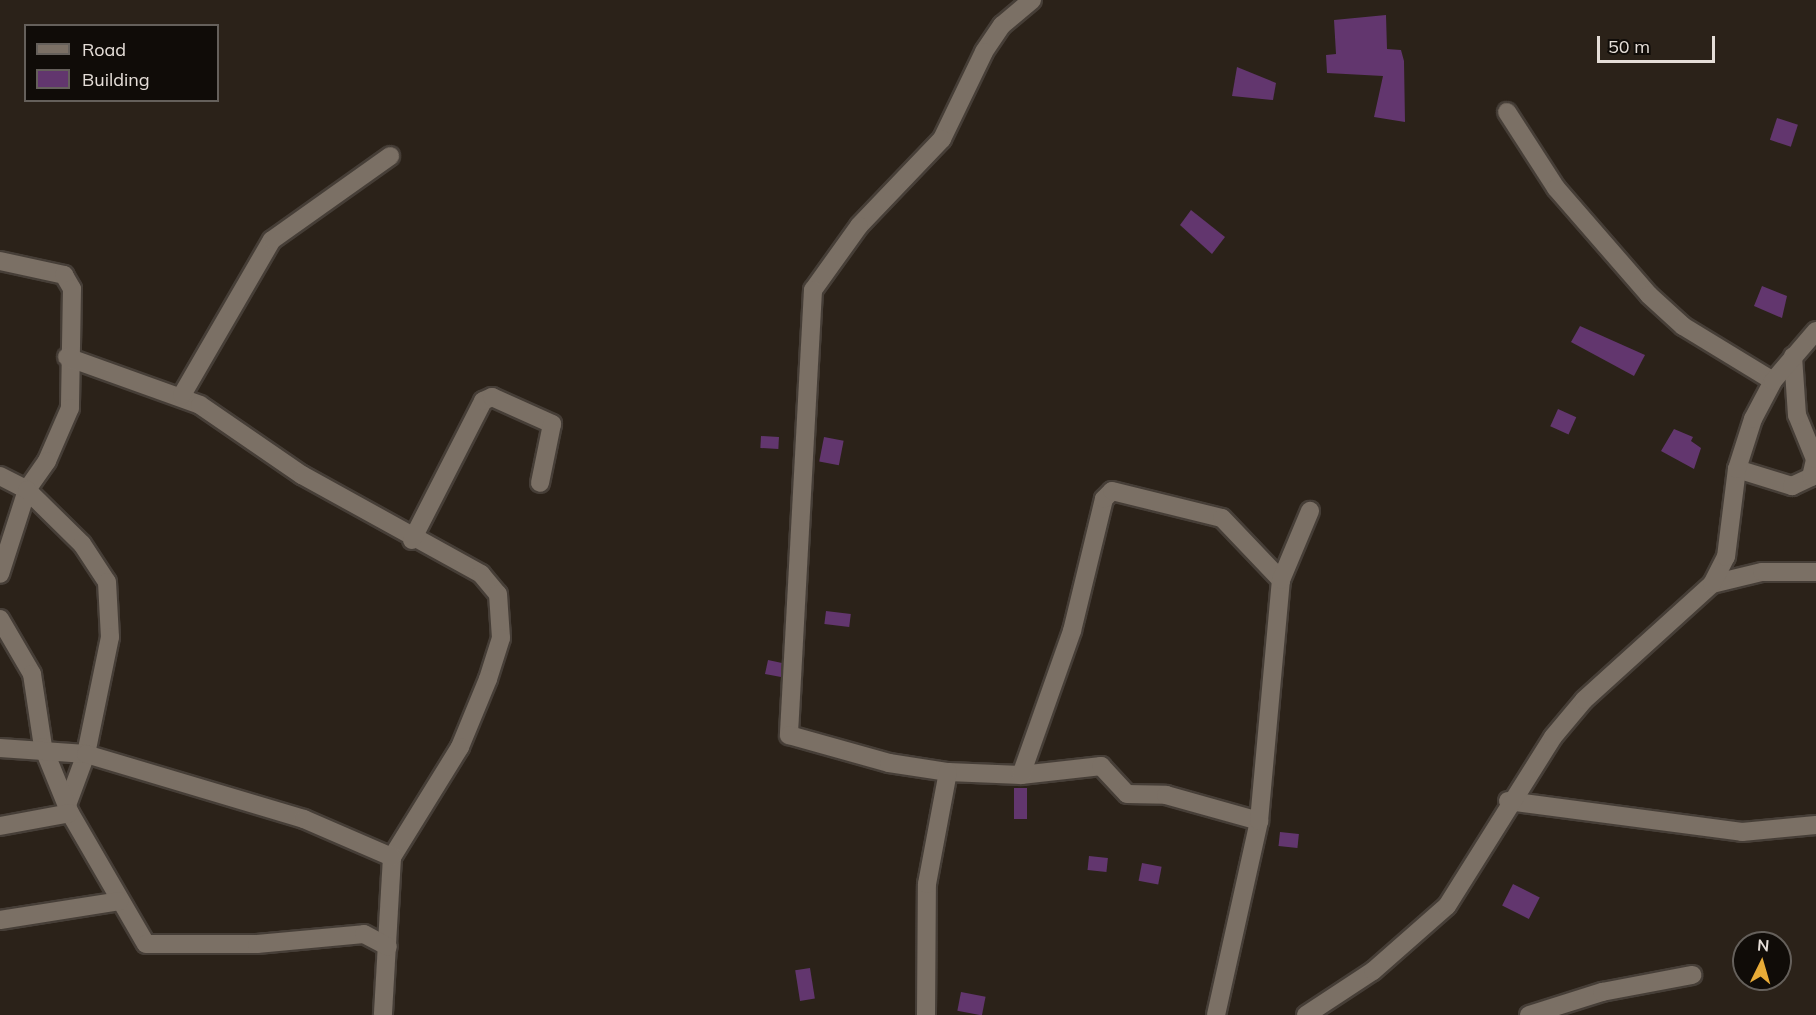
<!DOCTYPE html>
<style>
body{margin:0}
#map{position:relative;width:1816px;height:1015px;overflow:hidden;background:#2b2219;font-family:Mulish,sans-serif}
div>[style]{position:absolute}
.building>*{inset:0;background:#62366e;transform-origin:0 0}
.roads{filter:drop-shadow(2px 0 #463e37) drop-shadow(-2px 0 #463e37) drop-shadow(0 2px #463e37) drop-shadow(0 -2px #463e37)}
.minor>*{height:18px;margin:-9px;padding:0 9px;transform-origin:9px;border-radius:9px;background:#7b7065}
span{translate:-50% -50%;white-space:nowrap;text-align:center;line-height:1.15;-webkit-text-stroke:6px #100c08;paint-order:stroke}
.legend{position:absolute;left:24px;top:24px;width:195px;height:78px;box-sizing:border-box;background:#100c08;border:2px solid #65605b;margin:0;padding:8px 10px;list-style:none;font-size:18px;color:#e5ded8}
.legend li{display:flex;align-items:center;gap:12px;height:30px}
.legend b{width:30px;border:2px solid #65605b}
.north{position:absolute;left:1732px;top:931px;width:60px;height:60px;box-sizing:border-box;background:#100c08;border:2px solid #65605b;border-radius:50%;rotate:5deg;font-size:16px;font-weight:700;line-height:24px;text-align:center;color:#e5ded8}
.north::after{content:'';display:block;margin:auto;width:21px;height:27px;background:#e8ab37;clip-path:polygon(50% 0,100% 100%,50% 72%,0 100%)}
.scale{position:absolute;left:1597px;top:36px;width:118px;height:27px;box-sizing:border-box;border:3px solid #e5ded8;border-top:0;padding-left:8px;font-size:18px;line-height:21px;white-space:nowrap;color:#e5ded8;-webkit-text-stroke:4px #100c08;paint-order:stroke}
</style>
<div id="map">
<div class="building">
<div style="clip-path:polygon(1386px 15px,1387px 49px,1401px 50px,1404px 61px,1405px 122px,1374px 117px,1383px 76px,1327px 73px,1326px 55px,1336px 54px,1334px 20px)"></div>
<div style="clip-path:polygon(1237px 67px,1276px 83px,1273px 100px,1232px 96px)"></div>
<div style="left:1777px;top:118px;width:22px;height:23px;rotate:18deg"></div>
<div style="clip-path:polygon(1191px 210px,1225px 237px,1212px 254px,1180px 225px)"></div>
<div style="clip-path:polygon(1762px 286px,1787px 296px,1782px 318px,1754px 306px)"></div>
<div style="clip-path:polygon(1580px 326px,1645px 355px,1634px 376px,1571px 342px)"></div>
<div style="left:1558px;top:409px;width:20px;height:19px;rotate:24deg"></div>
<div style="clip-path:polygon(1674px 429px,1693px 437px,1691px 441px,1701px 448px,1694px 469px,1661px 451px)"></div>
<div style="left:761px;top:436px;width:18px;height:12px;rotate:3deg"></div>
<div style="left:824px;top:437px;width:20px;height:25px;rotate:11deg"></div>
<div style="left:826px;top:611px;width:25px;height:13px;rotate:7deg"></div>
<div style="clip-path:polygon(768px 660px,782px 663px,781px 677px,765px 674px)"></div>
<div style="left:1014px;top:788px;width:13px;height:31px"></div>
<div style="left:1280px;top:832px;width:19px;height:14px;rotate:6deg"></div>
<div style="left:1089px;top:856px;width:19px;height:14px;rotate:6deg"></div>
<div style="left:1142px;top:863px;width:20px;height:18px;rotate:11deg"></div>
<div style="left:1513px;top:884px;width:30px;height:24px;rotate:27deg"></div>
<div style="left:810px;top:968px;width:31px;height:15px;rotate:81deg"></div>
<div style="left:961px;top:992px;width:25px;height:19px;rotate:11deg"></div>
</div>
<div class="roads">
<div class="minor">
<div style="left:1032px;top:0;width:39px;rotate:140deg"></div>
<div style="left:1002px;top:25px;width:32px;rotate:124deg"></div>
<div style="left:984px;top:52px;width:97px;rotate:115.8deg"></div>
<div style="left:942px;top:139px;width:120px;rotate:133.7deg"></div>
<div style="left:859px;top:226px;width:79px;rotate:125.7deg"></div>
<div style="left:813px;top:290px;width:446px;rotate:93.1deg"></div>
<div style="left:789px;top:735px;width:104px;rotate:15.6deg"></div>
<div style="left:889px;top:763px;width:60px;rotate:8.7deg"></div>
<div style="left:948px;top:772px;width:73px;rotate:2.4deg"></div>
<div style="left:1021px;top:775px;width:81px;rotate:-6.4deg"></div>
<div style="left:1101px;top:766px;width:38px;rotate:47deg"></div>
<div style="left:1127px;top:794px;width:39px;rotate:1deg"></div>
<div style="left:1166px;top:795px;width:97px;rotate:15.6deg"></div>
<div style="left:1507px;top:112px;width:90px;rotate:57.2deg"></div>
<div style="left:1556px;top:188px;width:142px;rotate:49deg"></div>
<div style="left:1649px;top:295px;width:46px;rotate:42.4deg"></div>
<div style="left:1683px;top:326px;width:105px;rotate:31.4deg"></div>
<div style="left:0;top:261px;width:66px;rotate:12.3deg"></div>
<div style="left:64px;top:275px;width:16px;rotate:60deg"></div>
<div style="left:72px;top:289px;width:119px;rotate:91deg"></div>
<div style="left:70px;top:408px;width:58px;rotate:113.5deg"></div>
<div style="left:47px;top:461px;width:35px;rotate:125deg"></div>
<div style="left:27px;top:490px;width:88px;rotate:107.8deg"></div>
<div style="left:67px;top:357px;width:141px;rotate:19.8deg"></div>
<div style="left:200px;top:405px;width:124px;rotate:34.5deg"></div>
<div style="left:302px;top:475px;width:205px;rotate:28.9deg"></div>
<div style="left:481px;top:574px;width:26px;rotate:50deg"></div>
<div style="left:498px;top:594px;width:44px;rotate:86.1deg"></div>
<div style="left:501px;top:638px;width:43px;rotate:107.6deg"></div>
<div style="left:488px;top:679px;width:74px;rotate:112.4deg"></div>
<div style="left:460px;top:747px;width:129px;rotate:121.7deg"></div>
<div style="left:392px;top:857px;width:158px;rotate:93.3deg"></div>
<div style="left:182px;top:395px;width:179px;rotate:-59.9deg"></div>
<div style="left:272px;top:240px;width:145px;rotate:-35.4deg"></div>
<div style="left:1737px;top:469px;width:58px;rotate:17.2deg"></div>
<div style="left:1792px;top:486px;width:21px;rotate:-25deg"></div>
<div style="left:1811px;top:477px;width:18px;rotate:-77deg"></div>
<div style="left:1815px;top:459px;width:48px;rotate:-112.2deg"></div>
<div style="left:1797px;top:415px;width:59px;rotate:-93.9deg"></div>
<div style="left:0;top:476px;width:30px;rotate:27deg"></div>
<div style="left:27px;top:490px;width:77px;rotate:44.5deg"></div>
<div style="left:82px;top:544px;width:45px;rotate:56.7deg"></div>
<div style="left:107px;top:582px;width:55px;rotate:86.9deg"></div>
<div style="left:110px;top:637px;width:119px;rotate:101.6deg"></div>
<div style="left:86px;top:754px;width:54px;rotate:110.4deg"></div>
<div style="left:412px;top:540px;width:156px;rotate:-62.9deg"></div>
<div style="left:483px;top:401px;width:10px;rotate:-24deg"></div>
<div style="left:492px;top:397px;width:66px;rotate:24.2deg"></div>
<div style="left:552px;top:424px;width:60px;rotate:101.5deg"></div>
<div style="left:1712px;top:584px;width:51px;rotate:-13.5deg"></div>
<div style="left:1762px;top:572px;width:54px"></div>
<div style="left:0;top:619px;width:64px;rotate:59.8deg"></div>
<div style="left:32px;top:674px;width:74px;rotate:81.4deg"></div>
<div style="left:43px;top:747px;width:71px;rotate:67.8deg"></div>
<div style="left:70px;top:813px;width:151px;rotate:59.9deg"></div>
<div style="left:146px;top:944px;width:111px"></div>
<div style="left:257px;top:944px;width:107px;rotate:-5.3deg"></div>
<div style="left:364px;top:934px;width:27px;rotate:28deg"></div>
<div style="left:0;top:748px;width:86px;rotate:4deg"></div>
<div style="left:86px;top:754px;width:227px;rotate:16.6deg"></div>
<div style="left:304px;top:819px;width:96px;rotate:23.4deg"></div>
<div style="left:1021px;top:775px;width:153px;rotate:-70.5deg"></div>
<div style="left:1072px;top:631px;width:136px;rotate:-76.4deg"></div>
<div style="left:1104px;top:499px;width:11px;rotate:-45deg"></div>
<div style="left:1112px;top:491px;width:113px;rotate:13.8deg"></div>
<div style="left:1222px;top:518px;width:86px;rotate:46.4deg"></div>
<div style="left:1508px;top:801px;width:236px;rotate:7.5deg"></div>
<div style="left:1742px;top:832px;width:74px;rotate:-5.4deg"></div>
<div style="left:0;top:826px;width:71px;rotate:-10.5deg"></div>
<div style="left:0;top:920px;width:121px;rotate:-9deg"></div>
<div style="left:926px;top:1015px;width:131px;rotate:-89.6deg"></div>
<div style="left:927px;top:884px;width:114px;rotate:-79.4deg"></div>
<div style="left:1216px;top:1015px;width:199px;rotate:-77.5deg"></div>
<div style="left:1259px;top:821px;width:242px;rotate:-84.8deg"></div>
<div style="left:1281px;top:580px;width:75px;rotate:-67.2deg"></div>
<div style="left:1306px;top:1015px;width:80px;rotate:-33.3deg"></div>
<div style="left:1373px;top:971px;width:98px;rotate:-41.3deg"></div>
<div style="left:1447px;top:906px;width:199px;rotate:-57.9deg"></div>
<div style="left:1553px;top:737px;width:48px;rotate:-50deg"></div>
<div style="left:1584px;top:700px;width:173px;rotate:-42.2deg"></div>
<div style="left:1712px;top:584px;width:30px;rotate:-63deg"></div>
<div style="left:1726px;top:557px;width:89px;rotate:-82.9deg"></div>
<div style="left:1737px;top:469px;width:52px;rotate:-72.3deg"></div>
<div style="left:1753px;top:419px;width:43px;rotate:-62.2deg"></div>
<div style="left:1773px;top:381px;width:66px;rotate:-49.3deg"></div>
<div style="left:1529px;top:1015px;width:77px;rotate:-17.5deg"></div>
<div style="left:1602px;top:992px;width:92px;rotate:-10.7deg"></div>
</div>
</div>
<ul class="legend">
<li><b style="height:8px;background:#7b7065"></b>Road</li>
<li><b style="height:16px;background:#62366e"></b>Building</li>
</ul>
<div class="north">N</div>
<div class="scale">50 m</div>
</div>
